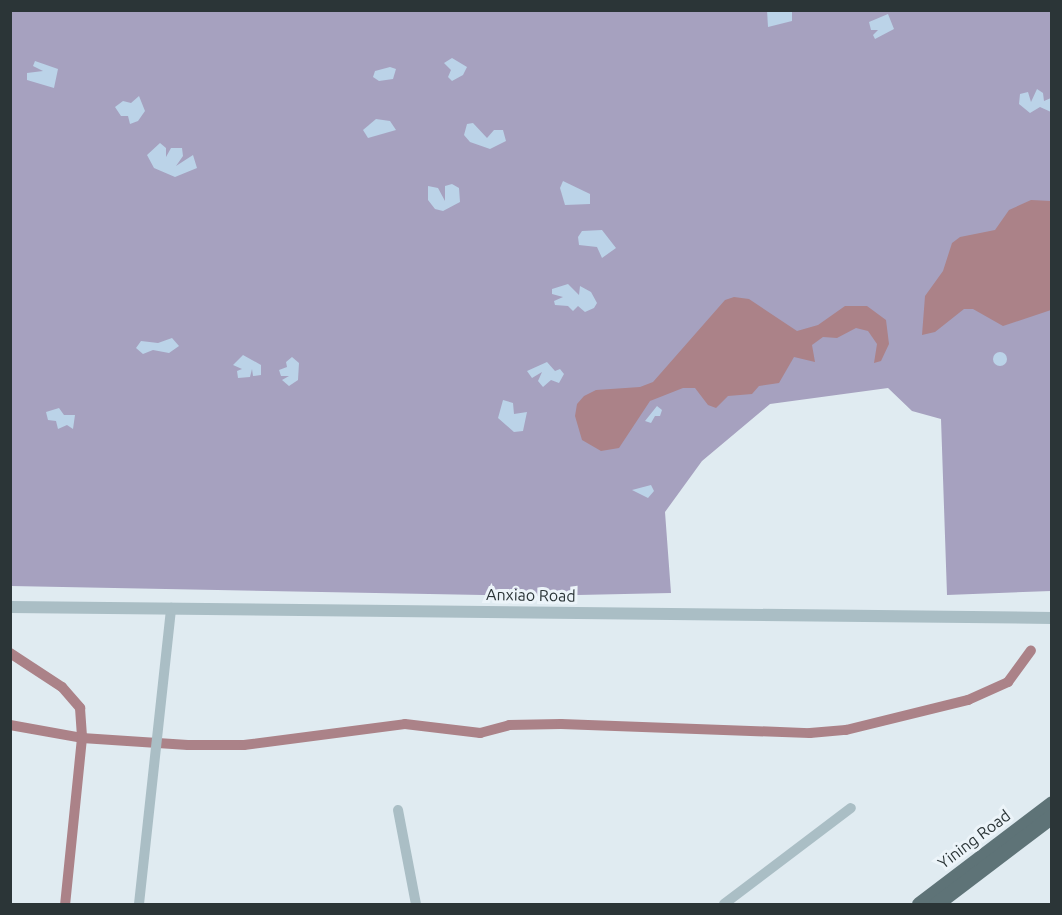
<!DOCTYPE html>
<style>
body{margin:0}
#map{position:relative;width:1062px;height:915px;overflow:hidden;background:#e0ebf1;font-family:Ubuntu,sans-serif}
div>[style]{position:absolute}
.green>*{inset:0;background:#a6a1bf}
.sand>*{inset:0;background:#bbd3e8}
.round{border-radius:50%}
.water>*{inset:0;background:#ab8288}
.canal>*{height:10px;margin:-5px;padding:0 5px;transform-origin:5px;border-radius:5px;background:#ab8288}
.minor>*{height:10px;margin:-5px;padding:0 5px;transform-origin:5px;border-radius:5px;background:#aabec5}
.tertiary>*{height:12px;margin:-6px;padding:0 6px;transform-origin:6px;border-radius:6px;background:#aabec5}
.primary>*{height:15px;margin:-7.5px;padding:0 7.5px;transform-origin:7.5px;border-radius:7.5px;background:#5e7377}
span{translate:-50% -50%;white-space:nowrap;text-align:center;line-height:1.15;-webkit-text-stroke:6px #ecf4f9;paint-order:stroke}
.street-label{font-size:16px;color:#2b3537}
.frame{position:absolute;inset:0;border:12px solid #2b3537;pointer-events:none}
</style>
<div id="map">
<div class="green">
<div style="clip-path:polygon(11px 11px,1051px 11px,1051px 591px,947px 595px,941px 419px,912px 411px,888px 388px,770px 404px,702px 461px,665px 512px,671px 593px,531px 596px,11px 586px)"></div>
</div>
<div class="sand">
<div style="clip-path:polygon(767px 10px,792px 11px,792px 21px,768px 27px)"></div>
<div style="clip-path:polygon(888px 14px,894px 29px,875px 39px,873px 35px,878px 30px,871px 30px,869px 22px)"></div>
<div style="clip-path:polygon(452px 58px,467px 67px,463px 75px,452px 81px,448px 77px,451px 70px,444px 63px)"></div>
<div style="clip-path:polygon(35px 61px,58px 69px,54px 88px,27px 80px,27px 73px,43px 71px,33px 66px)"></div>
<div style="clip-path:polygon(390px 67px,396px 69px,393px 79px,379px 81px,373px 77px,375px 71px)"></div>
<div style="clip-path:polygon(1037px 89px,1043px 93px,1044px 101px,1051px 98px,1051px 112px,1040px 107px,1030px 113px,1019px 104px,1020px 94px,1028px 92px,1031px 102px)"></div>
<div style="clip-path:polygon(139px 96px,145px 111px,138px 121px,130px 124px,128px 116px,121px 116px,115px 107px,123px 101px,131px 103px)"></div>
<div style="clip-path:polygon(376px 119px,390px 121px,396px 130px,368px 138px,363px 130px)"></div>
<div style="clip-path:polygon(473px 123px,487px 138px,494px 130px,503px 130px,506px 141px,490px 149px,470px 142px,464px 135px,467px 124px)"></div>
<div style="clip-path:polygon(160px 143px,166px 148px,166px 157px,171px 148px,182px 148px,183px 156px,176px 166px,193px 155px,197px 168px,175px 177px,154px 168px,147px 155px)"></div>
<div style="clip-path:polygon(563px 181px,590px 194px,590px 204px,565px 205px,560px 188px)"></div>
<div style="clip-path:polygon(452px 184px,459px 188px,460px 202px,443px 211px,435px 209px,428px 200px,428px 186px,438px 188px,445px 201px,445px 186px)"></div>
<div style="clip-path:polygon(602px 230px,616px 248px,602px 258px,597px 247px,579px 245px,578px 237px,582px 231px)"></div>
<div style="clip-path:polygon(568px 284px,579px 295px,580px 286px,591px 292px,597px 303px,594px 308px,585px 312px,578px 306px,573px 311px,568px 306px,555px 305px,554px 301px,563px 297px,552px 294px,552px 289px)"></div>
<div style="clip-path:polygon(172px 338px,179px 346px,169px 353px,153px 350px,143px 354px,136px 348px,141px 341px,158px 343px)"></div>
<div class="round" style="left:993px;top:352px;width:14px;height:14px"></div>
<div style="clip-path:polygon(243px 355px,261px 365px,261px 375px,253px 376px,252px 369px,250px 377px,238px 378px,237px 371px,242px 369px,233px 365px)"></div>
<div style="clip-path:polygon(292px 357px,299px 363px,298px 380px,289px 386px,282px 380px,289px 376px,281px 376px,279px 370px,287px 367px,286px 362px)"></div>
<div style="clip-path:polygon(547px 362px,555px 371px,560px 369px,564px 374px,559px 383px,551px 380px,543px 387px,538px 381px,542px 372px,532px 378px,527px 371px)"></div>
<div style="clip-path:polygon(503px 400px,513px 403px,514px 414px,527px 412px,523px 431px,514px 432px,498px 418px)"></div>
<div style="clip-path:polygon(657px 406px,662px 410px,660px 416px,655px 416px,651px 423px,645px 421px)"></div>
<div style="clip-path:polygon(59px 408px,64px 415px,75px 415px,73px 429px,67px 425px,58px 429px,56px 421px,48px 420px,46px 412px)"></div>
<div style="clip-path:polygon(651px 485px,654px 491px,648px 498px,632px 490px)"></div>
</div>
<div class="water">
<div style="clip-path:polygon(1031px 200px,1051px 201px,1051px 310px,1003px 326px,973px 309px,964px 309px,935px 332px,922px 335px,925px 296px,943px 271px,952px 243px,960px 237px,995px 230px,1009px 210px)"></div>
<div style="clip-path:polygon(734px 297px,749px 299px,797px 331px,818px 325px,845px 306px,867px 306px,886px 320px,889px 344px,881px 361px,874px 363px,877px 344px,868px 331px,856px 328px,837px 338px,823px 337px,812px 345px,815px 362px,794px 357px,779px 383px,759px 386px,752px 394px,728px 396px,716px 408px,708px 405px,695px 388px,683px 388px,650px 401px,619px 448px,601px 451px,582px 440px,575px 416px,577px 404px,584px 396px,596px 390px,640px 387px,653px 382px,725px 300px)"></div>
</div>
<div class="canal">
<div style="left:10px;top:653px;width:62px;rotate:33.2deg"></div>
<div style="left:62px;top:687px;width:28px;rotate:49deg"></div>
<div style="left:80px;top:708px;width:30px;rotate:86deg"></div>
<div style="left:82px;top:738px;width:167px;rotate:95.8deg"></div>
<div style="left:10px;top:725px;width:73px;rotate:10.2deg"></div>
<div style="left:82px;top:738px;width:106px;rotate:3.8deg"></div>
<div style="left:188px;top:745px;width:56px"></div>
<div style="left:244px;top:745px;width:162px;rotate:-7.4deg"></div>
<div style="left:405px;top:724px;width:76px;rotate:6.8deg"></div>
<div style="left:480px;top:733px;width:30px;rotate:-15deg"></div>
<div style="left:509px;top:725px;width:52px;rotate:-1.1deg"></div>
<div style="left:561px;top:724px;width:249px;rotate:2.1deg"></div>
<div style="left:810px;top:733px;width:36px;rotate:-5deg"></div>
<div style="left:846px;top:730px;width:126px;rotate:-13.8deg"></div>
<div style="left:968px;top:700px;width:44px;rotate:-24.2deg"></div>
<div style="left:1008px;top:682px;width:39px;rotate:-54deg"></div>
</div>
<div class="minor">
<div style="left:398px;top:810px;width:96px;rotate:79.2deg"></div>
<div style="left:139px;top:904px;width:298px;rotate:-83.8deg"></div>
<div style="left:724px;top:904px;width:159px;rotate:-37.1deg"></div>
</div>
<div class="tertiary">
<div style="left:10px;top:607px;width:1042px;rotate:0.6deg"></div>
</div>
<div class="primary">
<div style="left:919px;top:904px;width:167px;rotate:-37.2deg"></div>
<div style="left:936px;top:904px;width:146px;rotate:-37.2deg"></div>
</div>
<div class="street-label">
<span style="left:531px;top:595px;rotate:1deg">Anxiao Road</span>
<span style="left:974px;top:839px;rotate:-37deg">Yining Road</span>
</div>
<div class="frame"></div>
</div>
